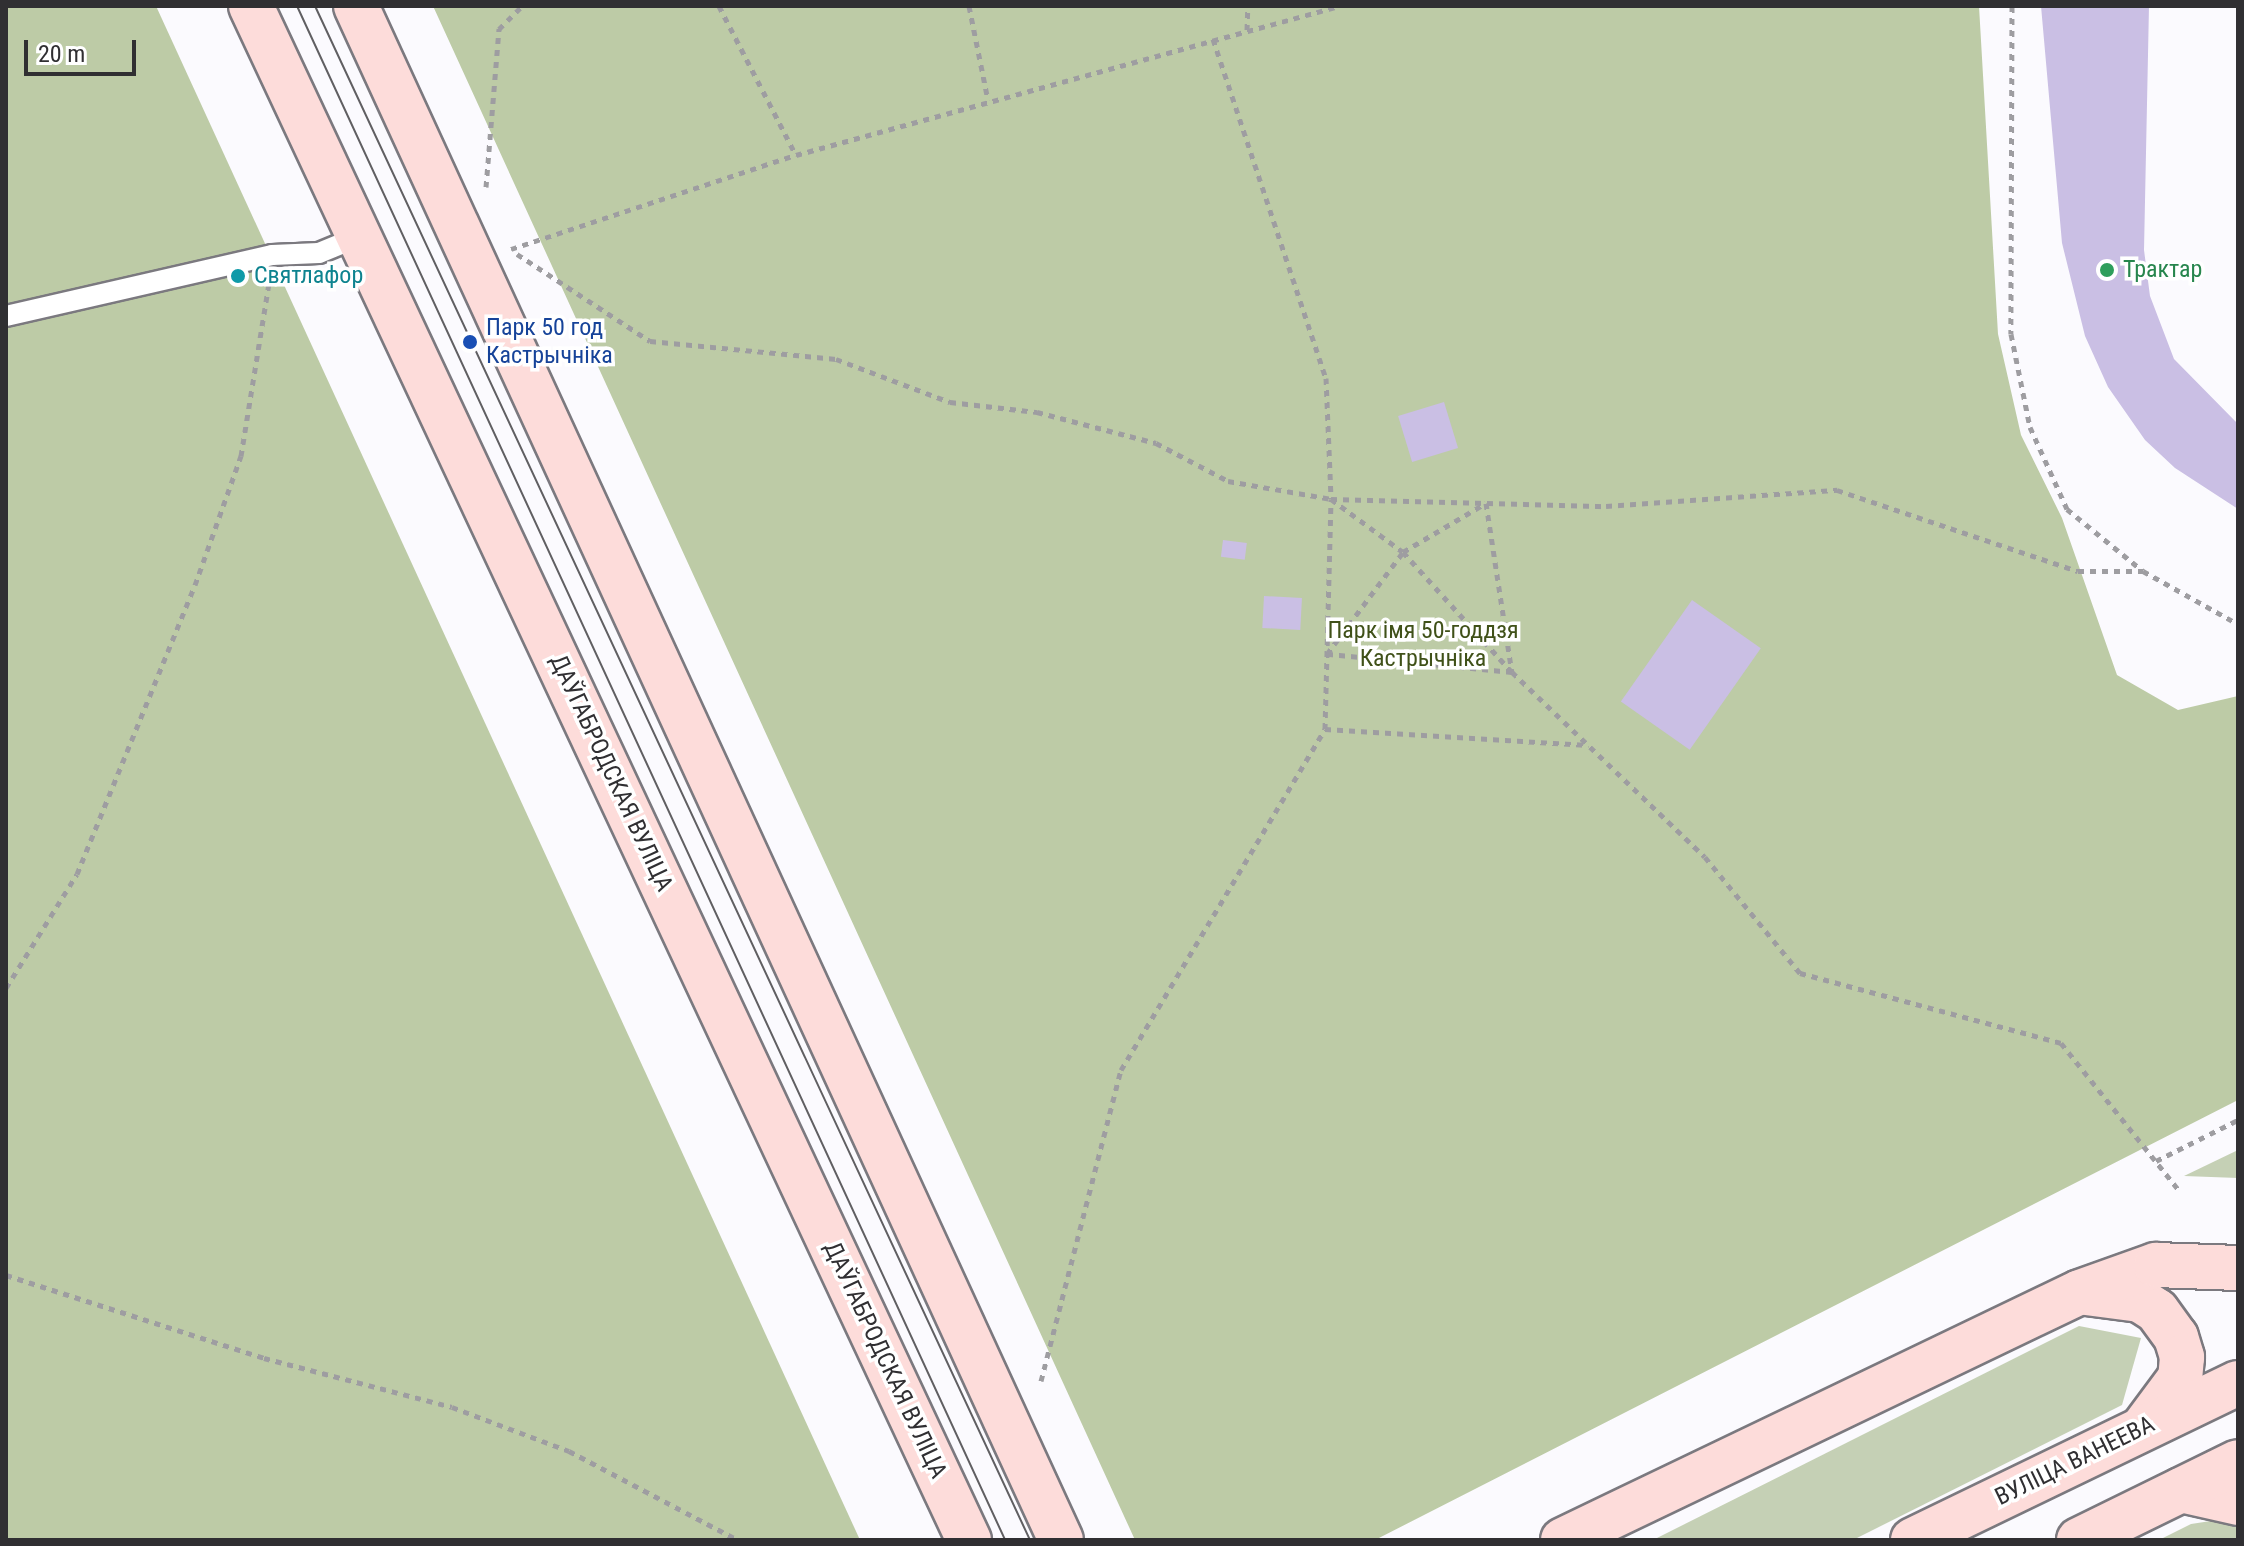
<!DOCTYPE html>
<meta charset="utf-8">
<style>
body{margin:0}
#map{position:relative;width:2244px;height:1546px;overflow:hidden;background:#fbfafe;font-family:"Roboto Condensed",sans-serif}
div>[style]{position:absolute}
.green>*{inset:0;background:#c5d0b5}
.forest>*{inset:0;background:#bdcba6}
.building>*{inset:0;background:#cabfe4;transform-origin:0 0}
.path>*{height:5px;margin-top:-2.5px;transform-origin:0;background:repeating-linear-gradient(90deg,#9e9da1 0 6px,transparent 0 12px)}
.roads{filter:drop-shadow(2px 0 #7b797f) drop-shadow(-2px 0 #7b797f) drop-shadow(0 2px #7b797f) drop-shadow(0 -2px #7b797f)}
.service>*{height:20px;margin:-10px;padding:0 10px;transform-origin:10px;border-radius:10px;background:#fff}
.primary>*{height:44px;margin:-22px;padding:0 22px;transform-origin:22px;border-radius:22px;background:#fddcda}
.tram>*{height:2px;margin:-1px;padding:0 1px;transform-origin:1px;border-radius:1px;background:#605f62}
.dots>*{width:22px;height:22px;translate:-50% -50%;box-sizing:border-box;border:4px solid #fff;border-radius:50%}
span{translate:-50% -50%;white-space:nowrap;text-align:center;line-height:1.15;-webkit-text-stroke:7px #fff;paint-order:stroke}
.leisure-label{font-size:24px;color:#27864d}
.left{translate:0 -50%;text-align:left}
.culture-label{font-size:24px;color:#0d838f}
.transit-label{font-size:24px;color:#164399}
.park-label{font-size:24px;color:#405119}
.street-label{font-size:24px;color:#302f32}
.frame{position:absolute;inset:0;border:8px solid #302f32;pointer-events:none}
.scale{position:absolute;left:24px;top:40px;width:112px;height:36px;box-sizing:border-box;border:4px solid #302f32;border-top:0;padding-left:10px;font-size:24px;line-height:28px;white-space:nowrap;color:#302f32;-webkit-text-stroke:6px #fff;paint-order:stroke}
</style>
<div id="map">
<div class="green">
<div style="clip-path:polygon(2238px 1150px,2238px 1178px,2184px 1176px)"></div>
<div style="clip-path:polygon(2079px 1326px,2141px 1338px,2122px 1405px,1853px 1540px,1653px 1540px)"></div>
<div style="clip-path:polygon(2224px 1519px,2238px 1526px,2238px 1540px,2159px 1540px,2191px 1524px)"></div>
</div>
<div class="forest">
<div style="clip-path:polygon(6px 6px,156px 6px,860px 1540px,6px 1540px)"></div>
<div style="clip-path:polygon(433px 6px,1979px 6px,1998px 334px,2021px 435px,2062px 518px,2117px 675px,2178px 710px,2238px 696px,2238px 1100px,1375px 1540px,1135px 1540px)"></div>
</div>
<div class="building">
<div style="clip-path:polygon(2041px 6px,2149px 6px,2144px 250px,2150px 296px,2174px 359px,2238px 424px,2238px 509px,2175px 468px,2145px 440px,2108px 387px,2085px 336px,2062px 243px)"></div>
<div style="left:1444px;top:402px;width:48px;height:48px;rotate:73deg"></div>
<div style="left:1223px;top:540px;width:24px;height:17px;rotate:7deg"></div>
<div style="left:1264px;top:596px;width:38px;height:32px;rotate:3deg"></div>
<div style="left:1692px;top:600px;width:84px;height:124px;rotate:35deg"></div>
</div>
<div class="path">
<div style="left:719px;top:6px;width:168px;rotate:62.7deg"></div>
<div style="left:969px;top:6px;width:96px;rotate:78.6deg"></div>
<div style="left:2012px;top:6px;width:328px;rotate:90.2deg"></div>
<div style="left:2011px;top:334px;width:95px;rotate:78.5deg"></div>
<div style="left:2030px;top:427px;width:90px;rotate:65.7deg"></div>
<div style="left:2067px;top:509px;width:98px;rotate:39.2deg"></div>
<div style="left:2143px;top:571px;width:109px;rotate:29.2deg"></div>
<div style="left:1247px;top:30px;width:24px;rotate:-88deg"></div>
<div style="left:1213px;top:39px;width:357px;rotate:71.6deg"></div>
<div style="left:1326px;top:378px;width:121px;rotate:87.6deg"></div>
<div style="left:1331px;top:499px;width:275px;rotate:1.5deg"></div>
<div style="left:1606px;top:506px;width:232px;rotate:-4deg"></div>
<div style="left:1837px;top:490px;width:254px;rotate:18.6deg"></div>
<div style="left:2078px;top:571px;width:65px"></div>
<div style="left:486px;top:187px;width:159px;rotate:-85.3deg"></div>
<div style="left:499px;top:29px;width:33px;rotate:-45deg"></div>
<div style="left:511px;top:249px;width:300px;rotate:-18.3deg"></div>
<div style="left:796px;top:155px;width:563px;rotate:-15.34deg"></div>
<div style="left:517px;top:254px;width:159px;rotate:33.2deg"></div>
<div style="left:650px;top:341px;width:187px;rotate:5.5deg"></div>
<div style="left:836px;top:359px;width:122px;rotate:20.7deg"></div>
<div style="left:950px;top:402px;width:88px;rotate:6.6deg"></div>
<div style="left:1037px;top:412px;width:123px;rotate:14.6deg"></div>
<div style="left:1156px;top:443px;width:81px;rotate:27.8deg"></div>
<div style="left:1228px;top:481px;width:105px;rotate:9.9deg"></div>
<div style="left:1331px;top:499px;width:89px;rotate:36.4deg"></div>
<div style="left:1403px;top:552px;width:162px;rotate:47.8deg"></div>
<div style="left:1512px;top:672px;width:267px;rotate:43.8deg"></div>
<div style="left:1705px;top:857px;width:150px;rotate:50.7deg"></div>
<div style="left:1800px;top:973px;width:270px;rotate:15deg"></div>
<div style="left:2061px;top:1043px;width:187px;rotate:51.3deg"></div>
<div style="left:1486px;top:503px;width:171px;rotate:81.3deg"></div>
<div style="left:1512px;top:672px;width:186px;rotate:-174.4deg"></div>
<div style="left:1327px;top:654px;width:127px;rotate:-53.3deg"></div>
<div style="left:1403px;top:552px;width:96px;rotate:-30.6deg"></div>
<div style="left:1325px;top:729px;width:230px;rotate:-88.5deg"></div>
<div style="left:6px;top:988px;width:134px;rotate:-58.1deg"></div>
<div style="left:77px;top:874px;width:312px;rotate:-67.8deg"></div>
<div style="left:195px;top:585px;width:137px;rotate:-70.4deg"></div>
<div style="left:241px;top:456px;width:174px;rotate:-80.8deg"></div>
<div style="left:2156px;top:1161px;width:92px;rotate:-26.6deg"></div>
<div style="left:6px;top:1275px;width:271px;rotate:17.8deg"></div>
<div style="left:264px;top:1358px;width:194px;rotate:14.6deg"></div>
<div style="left:452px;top:1407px;width:125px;rotate:20.6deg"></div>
<div style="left:569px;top:1451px;width:191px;rotate:27.8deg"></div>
<div style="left:1041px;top:1381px;width:321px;rotate:-75.6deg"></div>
<div style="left:1121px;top:1070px;width:397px;rotate:-59.1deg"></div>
<div style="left:1325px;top:729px;width:264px;rotate:3.5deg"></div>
</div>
<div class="roads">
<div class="service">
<div style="left:6px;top:316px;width:273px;rotate:-12.9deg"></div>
<div style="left:272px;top:255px;width:47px;rotate:-2.4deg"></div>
<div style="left:319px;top:253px;width:44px;rotate:-22.5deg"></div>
</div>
<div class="primary">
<div style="left:251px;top:6px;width:1694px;rotate:64.92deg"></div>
<div style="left:356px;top:6px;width:1688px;rotate:65.32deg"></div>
<div style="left:2086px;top:1293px;width:54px;rotate:7.4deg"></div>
<div style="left:2140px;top:1300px;width:20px;rotate:33deg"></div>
<div style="left:2157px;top:1311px;width:32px;rotate:54deg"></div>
<div style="left:2176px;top:1337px;width:21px;rotate:73deg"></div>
<div style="left:2182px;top:1357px;width:21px;rotate:95deg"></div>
<div style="left:2180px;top:1378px;width:59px;rotate:126.7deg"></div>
<div style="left:2181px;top:1490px;width:58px;rotate:12.8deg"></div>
<div style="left:1563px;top:1540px;width:573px;rotate:-25.63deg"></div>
<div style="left:2080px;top:1292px;width:81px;rotate:-19.6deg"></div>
<div style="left:2156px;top:1265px;width:82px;rotate:2.1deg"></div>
<div style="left:1913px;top:1540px;width:361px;rotate:-25.8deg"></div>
<div style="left:2079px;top:1540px;width:177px;rotate:-26.1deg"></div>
</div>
</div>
<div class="tram">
<div style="left:297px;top:6px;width:1690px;rotate:65.22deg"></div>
<div style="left:315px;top:6px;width:1692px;rotate:65.01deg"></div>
</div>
<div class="dots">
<div style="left:2107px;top:270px;background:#2e9e5b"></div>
<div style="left:238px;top:276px;background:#0f9aa8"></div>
<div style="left:470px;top:342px;background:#1a4fb4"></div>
</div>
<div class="leisure-label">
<span class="left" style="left:2123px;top:270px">Трактар</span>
</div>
<div class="culture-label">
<span class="left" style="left:254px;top:276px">Святлафор</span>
</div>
<div class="transit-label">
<span class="left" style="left:486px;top:342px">Парк 50 год<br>Кастрычніка</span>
</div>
<div class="park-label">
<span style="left:1423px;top:645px">Парк імя 50-годдзя<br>Кастрычніка</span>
</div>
<div class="street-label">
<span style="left:611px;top:773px;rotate:65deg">ДАЎГАБРОДСКАЯ ВУЛІЦА</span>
<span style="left:885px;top:1360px;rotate:65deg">ДАЎГАБРОДСКАЯ ВУЛІЦА</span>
<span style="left:2075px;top:1461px;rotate:-26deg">ВУЛІЦА ВАНЕЕВА</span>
</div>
<div class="frame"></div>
<div class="scale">20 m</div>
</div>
